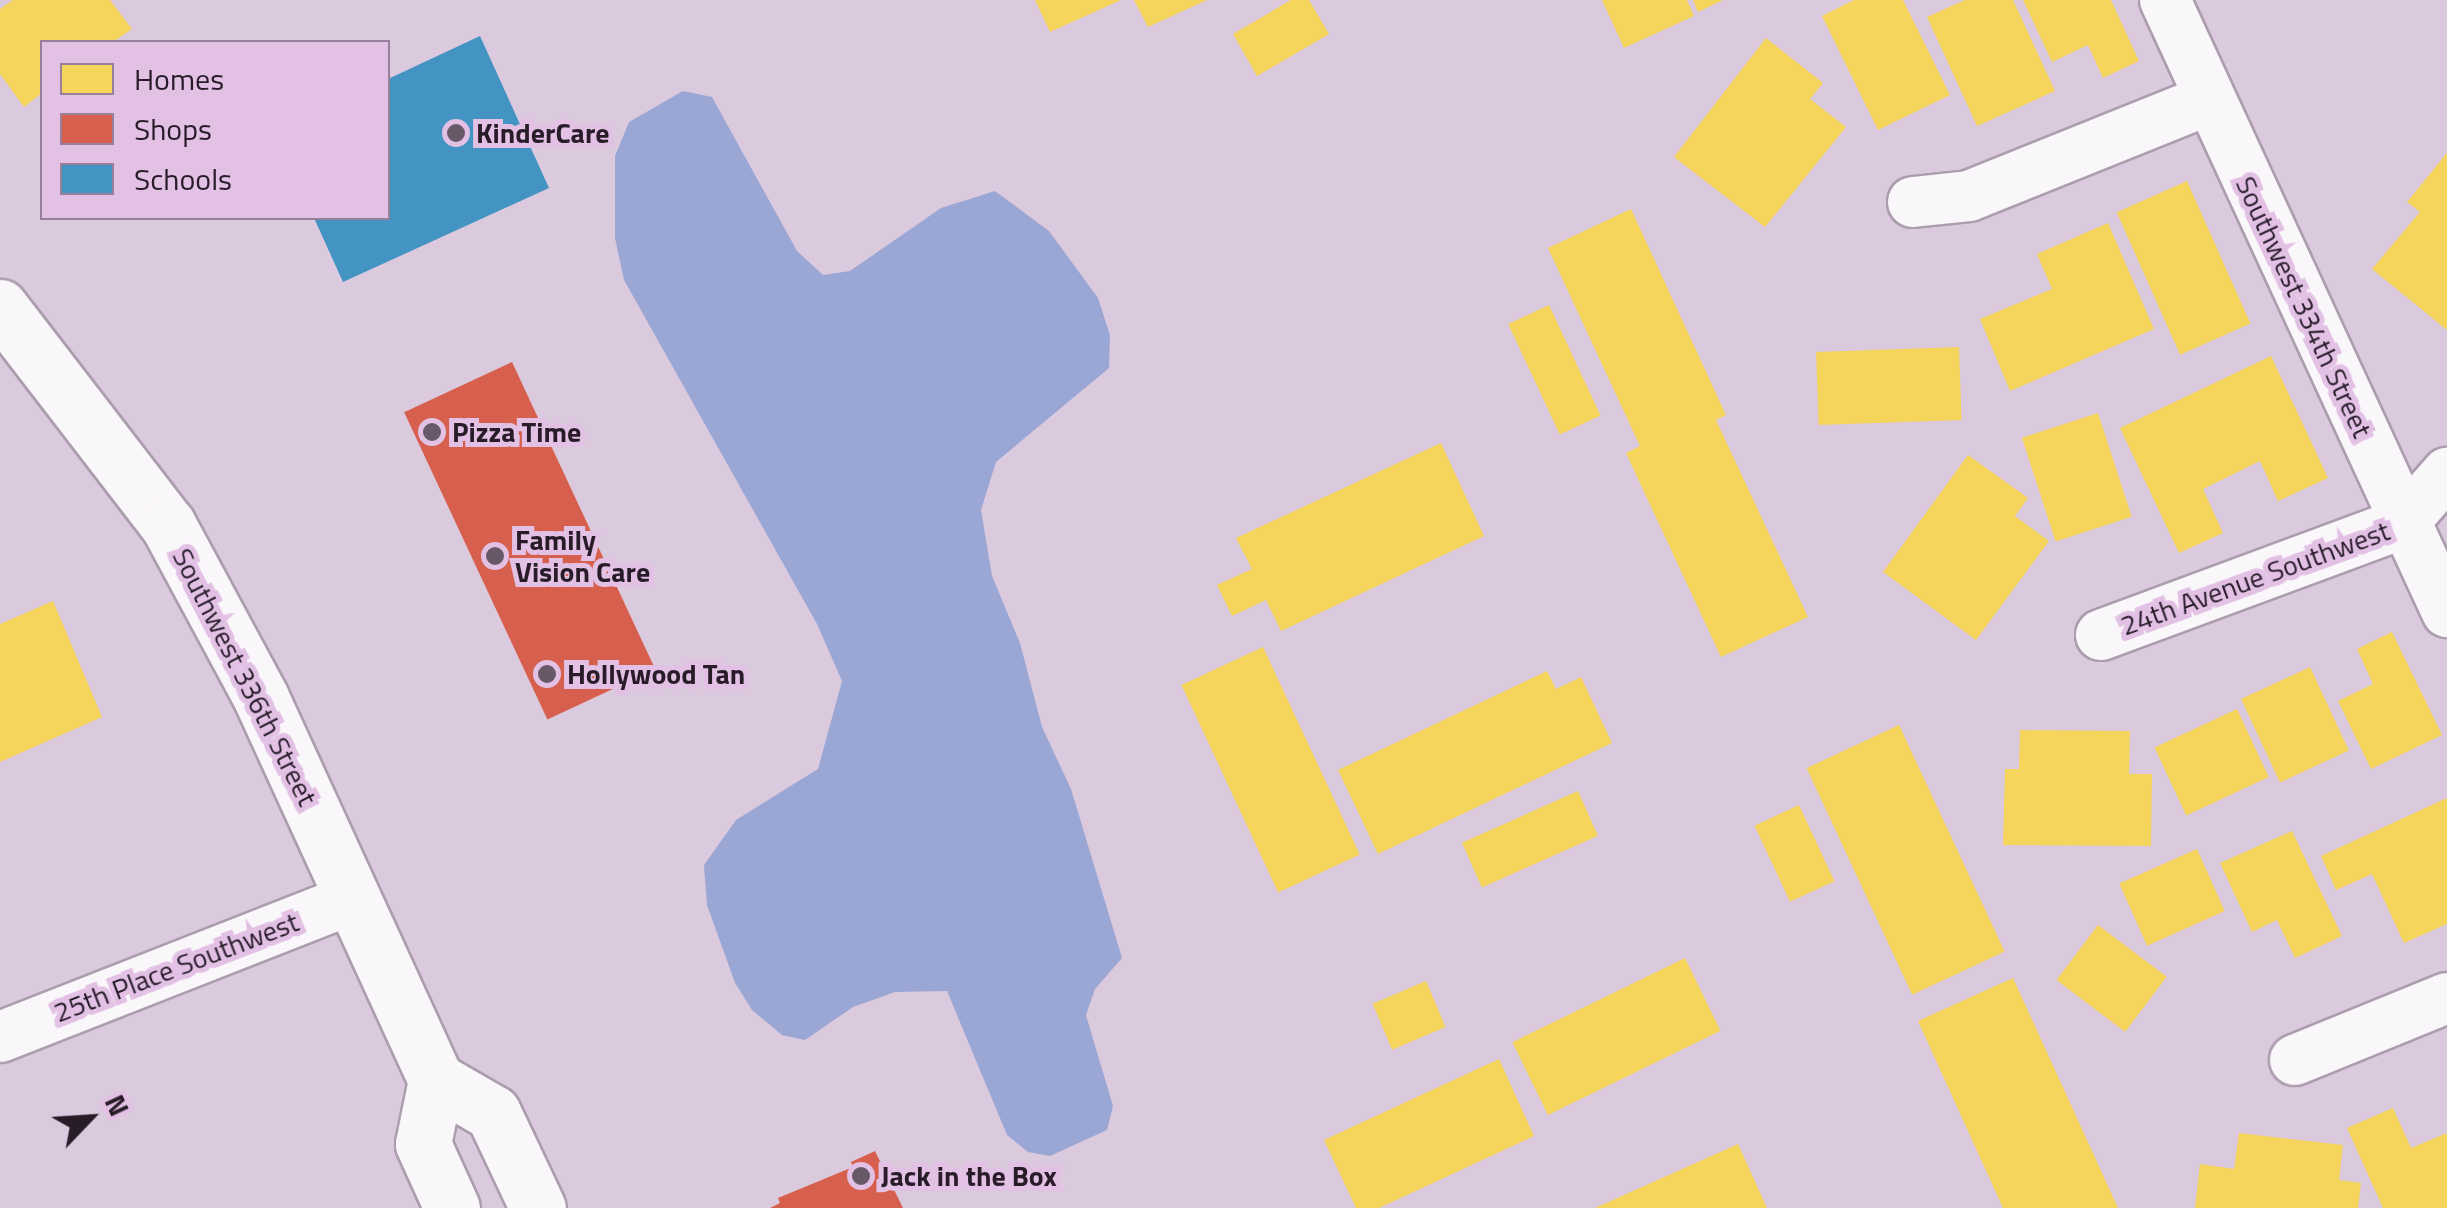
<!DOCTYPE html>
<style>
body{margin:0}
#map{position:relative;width:2447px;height:1208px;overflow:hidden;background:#dbc9dd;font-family:"Titillium Web",sans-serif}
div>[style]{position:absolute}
.water>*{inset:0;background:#9aa7d5}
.homes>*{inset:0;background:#f6d55c;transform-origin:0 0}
.shops>*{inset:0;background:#d6604d;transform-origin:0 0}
.schools>*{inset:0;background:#4393c3}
.roads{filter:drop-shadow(2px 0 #ab9dad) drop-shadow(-2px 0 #ab9dad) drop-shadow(0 2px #ab9dad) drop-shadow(0 -2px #ab9dad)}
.minor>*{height:50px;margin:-25px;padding:0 25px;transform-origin:25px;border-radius:25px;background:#faf7fa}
.major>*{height:55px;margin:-27.5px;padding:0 27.5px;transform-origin:27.5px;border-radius:27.5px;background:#faf7fa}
.dots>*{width:28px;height:28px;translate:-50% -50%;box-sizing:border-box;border:5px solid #e2c1e5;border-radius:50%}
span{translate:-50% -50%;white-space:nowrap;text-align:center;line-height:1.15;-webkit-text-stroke:10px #e2c1e5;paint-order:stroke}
.poi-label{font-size:28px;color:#281c29;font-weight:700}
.left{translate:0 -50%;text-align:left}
.street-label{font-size:28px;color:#281c29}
.legend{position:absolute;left:40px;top:40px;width:350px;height:180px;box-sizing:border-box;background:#e2c1e5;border:2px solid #987f9a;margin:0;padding:12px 18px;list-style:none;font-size:30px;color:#281c29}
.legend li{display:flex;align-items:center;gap:20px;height:50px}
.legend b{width:50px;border:2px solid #987f9a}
.north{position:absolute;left:40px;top:1068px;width:100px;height:100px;-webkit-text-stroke:8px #e2c1e5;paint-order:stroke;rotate:65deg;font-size:28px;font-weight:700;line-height:40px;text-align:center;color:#281c29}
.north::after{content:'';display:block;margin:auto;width:35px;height:45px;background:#281c29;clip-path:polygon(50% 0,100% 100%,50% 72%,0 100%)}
</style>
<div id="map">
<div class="water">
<div style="clip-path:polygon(683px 91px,712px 97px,797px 251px,823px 275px,850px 271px,941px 208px,995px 191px,1049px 231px,1098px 298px,1110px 335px,1109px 368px,996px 462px,981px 510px,992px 576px,1020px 643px,1042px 727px,1071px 789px,1122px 958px,1095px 989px,1086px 1015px,1113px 1106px,1107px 1130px,1050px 1156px,1028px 1152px,1007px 1135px,947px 991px,895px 992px,853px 1007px,805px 1040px,782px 1035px,752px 1010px,735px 983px,707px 905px,704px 865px,736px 820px,818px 769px,842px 681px,817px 624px,624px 280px,615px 238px,615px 156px,629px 122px)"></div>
</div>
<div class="homes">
<div style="clip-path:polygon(13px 0,110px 0,132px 29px,113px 42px,42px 42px,42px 93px,24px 107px,0 74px,0 9px)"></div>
<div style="clip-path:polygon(1035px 0,1121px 0,1050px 32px)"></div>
<div style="clip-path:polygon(1134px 0,1207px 0,1148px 27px)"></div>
<div style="clip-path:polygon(1291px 0,1309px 0,1329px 34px,1257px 76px,1233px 34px)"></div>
<div style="clip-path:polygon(1602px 0,1687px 0,1694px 16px,1624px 48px)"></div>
<div style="clip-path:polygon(1693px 0,1723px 0,1698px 12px)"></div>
<div style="clip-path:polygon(1854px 0,1903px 0,1950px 95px,1878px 130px,1822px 16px)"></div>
<div style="clip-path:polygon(1965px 0,2013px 0,2055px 91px,1977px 126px,1927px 17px)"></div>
<div style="clip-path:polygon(2023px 0,2111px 0,2139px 61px,2103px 78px,2088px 45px,2052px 62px)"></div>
<div style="clip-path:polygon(1766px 38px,1823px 83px,1810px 99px,1846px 127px,1765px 227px,1674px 157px)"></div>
<div style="clip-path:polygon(2447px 153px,2447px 330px,2372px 269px,2420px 212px,2407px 202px)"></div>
<div style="left:2187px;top:181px;width:156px;height:77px;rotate:66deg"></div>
<div style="clip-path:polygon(1631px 209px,1726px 415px,1716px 420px,1808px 617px,1721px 657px,1626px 453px,1640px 446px,1548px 248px)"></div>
<div style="clip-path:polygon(2108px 223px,2154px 329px,2010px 391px,1980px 319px,2052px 289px,2037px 254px)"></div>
<div style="left:1549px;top:305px;width:122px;height:45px;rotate:65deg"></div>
<div style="left:1959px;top:347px;width:73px;height:143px;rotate:88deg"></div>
<div style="clip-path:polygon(2271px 356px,2328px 478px,2278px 501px,2260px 461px,2203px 489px,2223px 533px,2179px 553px,2120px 428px)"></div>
<div style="left:2098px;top:413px;width:109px;height:80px;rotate:72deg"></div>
<div style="clip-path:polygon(1441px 443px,1484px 536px,1281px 631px,1266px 600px,1232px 616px,1217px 585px,1252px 569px,1236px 538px)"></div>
<div style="clip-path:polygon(1968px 455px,2028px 498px,2015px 516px,2049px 541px,1976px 640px,1883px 572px)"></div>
<div style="clip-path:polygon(53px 601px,102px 717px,0 762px,0 624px)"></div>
<div style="clip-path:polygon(2392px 632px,2442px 735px,2371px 769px,2338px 701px,2373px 684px,2357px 649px)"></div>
<div style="left:1263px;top:647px;width:229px;height:90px;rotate:65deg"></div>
<div style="left:2310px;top:667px;width:92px;height:76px;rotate:65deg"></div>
<div style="clip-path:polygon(1547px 671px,1556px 689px,1581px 677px,1612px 743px,1378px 854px,1338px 770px)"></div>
<div style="left:2237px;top:709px;width:75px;height:91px;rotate:65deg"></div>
<div style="left:1899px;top:725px;width:250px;height:102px;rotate:65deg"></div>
<div style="clip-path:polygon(2020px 730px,2130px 731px,2129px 774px,2152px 774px,2151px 846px,2003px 845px,2005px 769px,2019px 769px)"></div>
<div style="left:1578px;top:791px;width:49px;height:127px;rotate:66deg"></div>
<div style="clip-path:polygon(2447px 798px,2447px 924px,2404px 943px,2372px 874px,2336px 890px,2321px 856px)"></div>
<div style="left:1799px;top:805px;width:84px;height:49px;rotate:65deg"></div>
<div style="clip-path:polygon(2292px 831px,2342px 936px,2295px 958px,2277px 920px,2252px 932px,2220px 863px)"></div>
<div style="left:2197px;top:849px;width:68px;height:85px;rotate:66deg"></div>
<div style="left:2098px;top:925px;width:86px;height:69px;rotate:37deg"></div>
<div style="left:1685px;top:958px;width:81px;height:192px;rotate:64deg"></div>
<div style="clip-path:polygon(2013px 978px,2118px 1208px,2003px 1208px,1918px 1021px)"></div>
<div style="left:1426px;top:981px;width:50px;height:58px;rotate:67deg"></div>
<div style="clip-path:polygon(1499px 1059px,1534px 1136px,1379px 1208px,1356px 1208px,1324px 1140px)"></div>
<div style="clip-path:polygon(2393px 1108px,2411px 1148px,2447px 1133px,2447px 1208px,2383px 1208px,2347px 1128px)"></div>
<div style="clip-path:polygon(2239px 1133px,2343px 1145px,2339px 1180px,2361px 1183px,2358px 1208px,2195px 1208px,2200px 1164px,2234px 1169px)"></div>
<div style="clip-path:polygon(1738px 1144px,1767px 1208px,1595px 1208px)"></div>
</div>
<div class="shops">
<div style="left:512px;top:362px;width:339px;height:119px;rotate:65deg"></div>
<div style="clip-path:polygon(875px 1151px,903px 1208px,770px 1208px,780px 1203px,778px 1198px,853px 1167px,851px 1162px)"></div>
</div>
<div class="schools">
<div style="clip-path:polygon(480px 36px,549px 188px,343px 282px,314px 218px,388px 218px,388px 79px)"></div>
</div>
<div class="roads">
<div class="minor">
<div style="left:2165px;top:0;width:674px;rotate:65.26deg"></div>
<div style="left:1913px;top:202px;width:56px;rotate:-6.1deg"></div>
<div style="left:1969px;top:196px;width:258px;rotate:-21.9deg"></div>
<div style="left:2101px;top:635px;width:322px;rotate:-20.3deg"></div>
<div style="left:2403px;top:523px;width:67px;rotate:-48.7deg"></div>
<div style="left:0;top:1037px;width:379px;rotate:-21.4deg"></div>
<div style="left:2295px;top:1060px;width:164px;rotate:-22.2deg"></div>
</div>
<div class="major">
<div style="left:0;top:307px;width:275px;rotate:52.4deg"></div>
<div style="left:168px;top:525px;width:196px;rotate:61.7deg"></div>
<div style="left:261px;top:698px;width:420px;rotate:65.4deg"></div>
<div style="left:436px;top:1080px;width:66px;rotate:30.1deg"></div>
<div style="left:493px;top:1113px;width:105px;rotate:64.7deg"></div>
<div style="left:436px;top:1080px;width:65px;rotate:101.5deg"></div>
<div style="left:423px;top:1144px;width:70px;rotate:65.6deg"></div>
</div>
</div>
<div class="dots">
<div style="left:456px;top:133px;background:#675968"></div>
<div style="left:432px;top:432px;background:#675968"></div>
<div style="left:495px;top:556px;background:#675968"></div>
<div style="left:547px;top:674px;background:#675968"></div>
<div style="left:861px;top:1176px;background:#675968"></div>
</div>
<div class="poi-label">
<span class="left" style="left:476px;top:133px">KinderCare</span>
<span class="left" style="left:452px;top:432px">Pizza Time</span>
<span class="left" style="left:515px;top:556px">Family<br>Vision Care</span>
<span class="left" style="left:567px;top:674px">Hollywood Tan</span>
<span class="left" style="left:881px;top:1176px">Jack in the Box</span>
</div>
<div class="street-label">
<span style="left:2304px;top:307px;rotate:65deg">Southwest 334th Street</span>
<span style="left:2255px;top:578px;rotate:-20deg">24th Avenue Southwest</span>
<span style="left:245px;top:677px;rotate:63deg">Southwest 336th Street</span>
<span style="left:176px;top:967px;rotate:-21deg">25th Place Southwest</span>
</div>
<ul class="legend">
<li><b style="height:28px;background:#f6d55c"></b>Homes</li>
<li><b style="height:28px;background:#d6604d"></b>Shops</li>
<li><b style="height:28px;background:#4393c3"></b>Schools</li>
</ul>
<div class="north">N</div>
</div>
